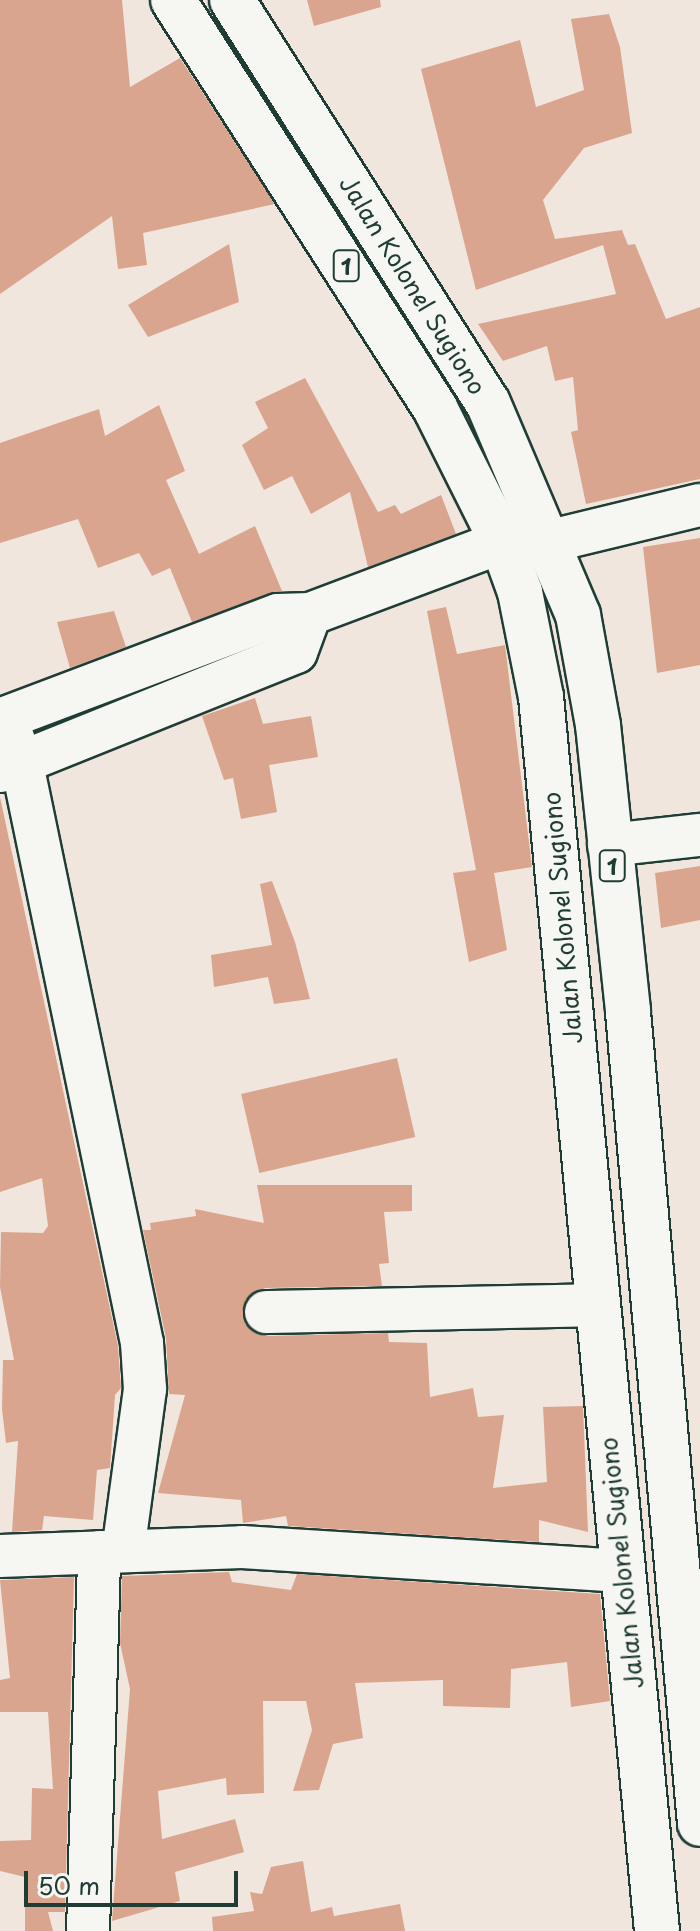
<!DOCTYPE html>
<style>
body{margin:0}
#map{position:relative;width:700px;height:1931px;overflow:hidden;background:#f0e6de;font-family:"Playpen Sans",sans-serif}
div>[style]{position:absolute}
.building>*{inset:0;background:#daa58f;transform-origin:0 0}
.roads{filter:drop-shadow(2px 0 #1f3d34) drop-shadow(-2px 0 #1f3d34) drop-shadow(0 2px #1f3d34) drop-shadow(0 -2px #1f3d34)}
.minor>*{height:42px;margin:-21px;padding:0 21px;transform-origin:21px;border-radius:21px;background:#f6f6f2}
.highway>*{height:44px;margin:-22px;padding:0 22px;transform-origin:22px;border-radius:22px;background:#f6f6f2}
span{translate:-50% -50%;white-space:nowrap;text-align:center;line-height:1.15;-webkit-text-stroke:6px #f6f6f2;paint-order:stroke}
.shield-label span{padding:2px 6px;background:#f6f6f2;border:2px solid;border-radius:6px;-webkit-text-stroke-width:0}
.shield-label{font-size:22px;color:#1f3d34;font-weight:700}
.street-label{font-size:24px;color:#1f3d34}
.scale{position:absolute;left:24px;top:1871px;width:214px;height:36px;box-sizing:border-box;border:4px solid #1f3d34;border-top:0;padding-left:10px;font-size:24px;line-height:28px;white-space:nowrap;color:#1f3d34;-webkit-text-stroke:6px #f6f6f2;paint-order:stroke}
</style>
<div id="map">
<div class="building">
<div style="clip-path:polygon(0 0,122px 0,130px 87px,180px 58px,275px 204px,143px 233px,147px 265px,118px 269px,112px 216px,0 294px)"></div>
<div style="clip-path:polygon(307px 0,380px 0,381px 7px,314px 26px)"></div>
<div style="clip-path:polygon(609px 14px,620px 47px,632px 133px,584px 148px,543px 200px,555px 239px,622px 230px,628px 245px,635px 244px,666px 319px,700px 307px,700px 479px,586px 504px,571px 432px,578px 430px,573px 377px,555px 381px,547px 346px,503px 361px,478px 324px,616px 294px,603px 245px,476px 290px,421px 69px,520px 40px,536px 107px,584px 90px,571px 19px)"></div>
<div style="clip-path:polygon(229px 244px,239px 302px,148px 337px,128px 305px)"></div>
<div style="clip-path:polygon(305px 378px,378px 512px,395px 505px,401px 514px,441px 495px,456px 534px,368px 567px,350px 492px,311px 514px,292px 476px,264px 490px,242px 445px,268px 428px,255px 402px)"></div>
<div style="clip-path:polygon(159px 405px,185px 471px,166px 480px,199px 554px,255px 526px,282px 591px,192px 622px,170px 568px,152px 576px,139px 553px,98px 568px,78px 519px,0 543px,0 443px,99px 409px,105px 436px)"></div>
<div style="clip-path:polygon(700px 538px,700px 665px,657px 673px,643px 547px)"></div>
<div style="clip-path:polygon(446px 607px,457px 654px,505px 645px,532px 867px,494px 873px,507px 950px,469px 962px,453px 873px,476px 870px,427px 611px)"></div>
<div style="clip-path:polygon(114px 611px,126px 647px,70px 668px,57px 622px)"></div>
<div style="clip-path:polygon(255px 698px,263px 724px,311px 716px,318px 757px,269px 765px,277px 812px,241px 819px,233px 778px,224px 780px,202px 716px)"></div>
<div style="clip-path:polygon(0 797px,118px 1346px,121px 1388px,115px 1395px,110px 1468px,97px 1470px,93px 1520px,44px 1516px,42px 1530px,12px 1532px,18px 1441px,6px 1443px,2px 1409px,3px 1360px,14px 1360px,0 1287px,1px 1232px,43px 1233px,48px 1226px,42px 1178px,0 1192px)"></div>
<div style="clip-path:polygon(700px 866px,700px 920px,661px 928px,655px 873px)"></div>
<div style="clip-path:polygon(272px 881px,295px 942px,310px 999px,274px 1004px,268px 977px,214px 987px,211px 955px,272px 945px,260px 884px)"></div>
<div style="left:397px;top:1058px;width:81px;height:160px;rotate:77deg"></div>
<div style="clip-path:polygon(257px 1185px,412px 1185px,412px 1211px,384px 1212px,389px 1263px,379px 1264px,382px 1286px,265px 1288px,245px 1300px,245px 1324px,267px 1336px,388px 1333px,389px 1342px,427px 1343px,430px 1397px,473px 1388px,478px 1417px,504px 1415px,493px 1488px,547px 1482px,543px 1407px,583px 1406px,588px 1532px,539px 1520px,539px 1542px,288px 1526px,286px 1516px,243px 1523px,241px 1500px,158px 1493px,185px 1395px,169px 1394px,166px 1338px,143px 1230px,151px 1230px,150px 1223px,196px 1216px,195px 1209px,264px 1223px)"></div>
<div style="clip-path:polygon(229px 1572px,232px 1582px,291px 1590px,297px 1574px,600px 1594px,610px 1701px,571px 1707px,567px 1662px,511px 1669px,510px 1708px,443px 1706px,443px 1680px,355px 1683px,363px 1738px,333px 1744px,319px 1790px,293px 1791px,312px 1730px,306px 1701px,263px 1701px,264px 1793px,227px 1795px,226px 1778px,158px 1791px,162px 1839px,235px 1819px,244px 1852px,175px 1872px,180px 1901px,112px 1921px,130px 1689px,120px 1643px,122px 1576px)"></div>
<div style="clip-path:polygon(74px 1577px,65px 1912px,48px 1912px,53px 1931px,25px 1931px,25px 1877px,0 1871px,0 1841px,31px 1840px,32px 1788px,53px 1789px,48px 1712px,0 1712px,0 1680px,10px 1678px,0 1580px)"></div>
<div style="clip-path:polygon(303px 1861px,311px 1912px,332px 1907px,334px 1916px,400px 1904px,405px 1931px,213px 1931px,212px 1917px,254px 1911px,250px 1892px,262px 1894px,271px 1867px)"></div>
</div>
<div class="roads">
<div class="minor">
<div style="left:551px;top:541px;width:153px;rotate:-13.6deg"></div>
<div style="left:6px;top:718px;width:49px;rotate:70.8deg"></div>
<div style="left:22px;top:764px;width:591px;rotate:78.29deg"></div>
<div style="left:142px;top:1343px;width:46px;rotate:86.3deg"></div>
<div style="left:145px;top:1389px;width:163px;rotate:97.7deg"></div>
<div style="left:0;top:720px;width:297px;rotate:-20.7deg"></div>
<div style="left:278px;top:615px;width:32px;rotate:-2deg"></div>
<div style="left:310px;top:614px;width:205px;rotate:-20.6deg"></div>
<div style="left:0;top:771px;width:319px;rotate:-21.9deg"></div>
<div style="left:296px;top:652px;width:40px;rotate:-69.8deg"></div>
<div style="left:609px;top:845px;width:92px;rotate:-6.3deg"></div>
<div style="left:266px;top:1312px;width:329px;rotate:-1.2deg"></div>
<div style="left:0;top:1556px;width:242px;rotate:-2.1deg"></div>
<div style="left:242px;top:1547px;width:381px;rotate:3.6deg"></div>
<div style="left:88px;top:1931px;width:379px;rotate:-88.3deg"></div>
</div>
<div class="highway">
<div style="left:173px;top:0;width:485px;rotate:57.3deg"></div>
<div style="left:435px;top:408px;width:150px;rotate:63.4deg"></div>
<div style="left:502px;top:542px;width:53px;rotate:70.2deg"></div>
<div style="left:520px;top:592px;width:107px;rotate:78.7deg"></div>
<div style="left:541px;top:697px;width:1239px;rotate:84.63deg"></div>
<div style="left:232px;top:0;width:477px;rotate:57.6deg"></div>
<div style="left:488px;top:403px;width:230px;rotate:67deg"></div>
<div style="left:578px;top:615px;width:112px;rotate:79.7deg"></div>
<div style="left:598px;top:725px;width:289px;rotate:84deg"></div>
<div style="left:628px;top:1012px;width:815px;rotate:84.93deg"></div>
</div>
</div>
<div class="shield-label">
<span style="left:346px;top:266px">1</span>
<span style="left:612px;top:866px">1</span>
</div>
<div class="street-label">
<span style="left:413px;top:285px;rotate:58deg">Jalan Kolonel Sugiono</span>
<span style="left:562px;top:918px;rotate:-95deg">Jalan Kolonel Sugiono</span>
<span style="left:621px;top:1563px;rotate:-96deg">Jalan Kolonel Sugiono</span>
</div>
<div class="scale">50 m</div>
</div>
